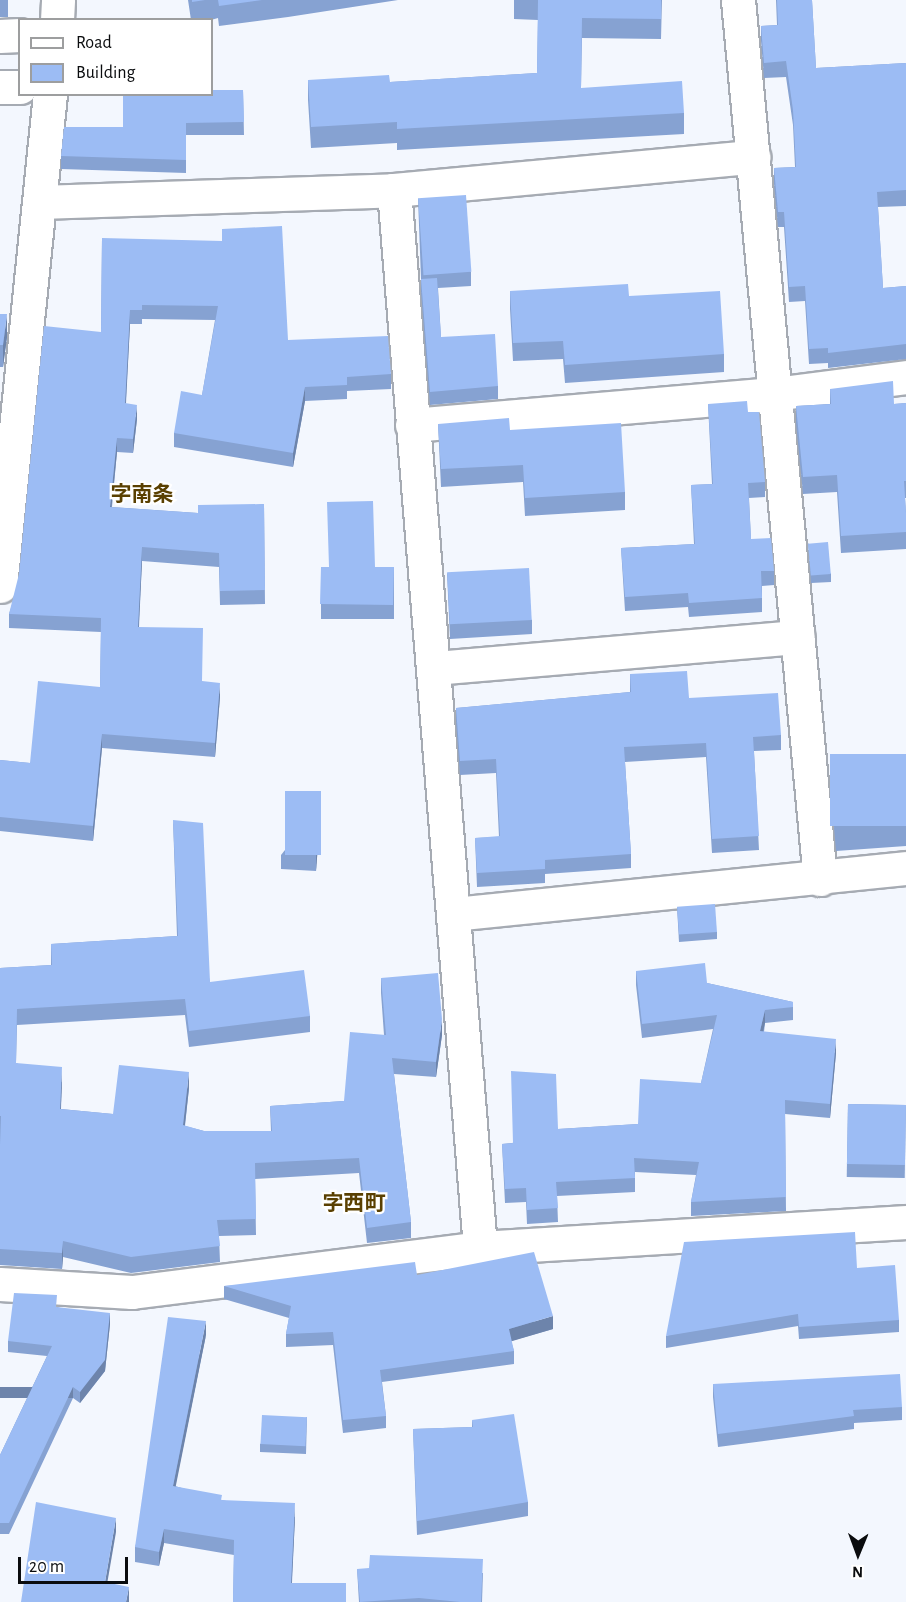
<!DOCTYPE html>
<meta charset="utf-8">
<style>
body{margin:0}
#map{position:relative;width:906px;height:1602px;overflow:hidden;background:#f3f7fe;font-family:"Alegreya Sans","Noto Sans JP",sans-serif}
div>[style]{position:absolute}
.roads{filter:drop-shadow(2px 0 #a6abb3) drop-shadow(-2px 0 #a6abb3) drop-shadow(0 2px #a6abb3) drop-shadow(0 -2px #a6abb3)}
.minor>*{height:33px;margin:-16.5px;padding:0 16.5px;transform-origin:16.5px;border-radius:16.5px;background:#fff}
.wall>*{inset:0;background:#86a2d2;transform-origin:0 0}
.shaded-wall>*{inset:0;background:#6d84ab;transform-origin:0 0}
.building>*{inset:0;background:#9cbcf4;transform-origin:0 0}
span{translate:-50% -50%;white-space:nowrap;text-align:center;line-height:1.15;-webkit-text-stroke:4.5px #fff;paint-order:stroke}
.quarter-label{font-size:21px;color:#5a4001;font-weight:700}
.legend{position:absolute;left:18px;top:18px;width:195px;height:78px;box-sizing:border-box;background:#fff;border:2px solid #9d9e9f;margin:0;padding:8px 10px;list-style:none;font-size:18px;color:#0a0c0e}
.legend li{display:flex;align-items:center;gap:12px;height:30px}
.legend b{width:30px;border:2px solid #9d9e9f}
.north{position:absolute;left:828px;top:1524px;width:60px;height:60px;-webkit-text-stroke:4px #fff;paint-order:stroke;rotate:181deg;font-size:16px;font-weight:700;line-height:24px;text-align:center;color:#0a0c0e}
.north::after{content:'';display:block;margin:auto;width:21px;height:27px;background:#0a0c0e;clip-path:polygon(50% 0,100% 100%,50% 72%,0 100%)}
.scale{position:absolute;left:18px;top:1557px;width:110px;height:27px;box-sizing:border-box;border:3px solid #0a0c0e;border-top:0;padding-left:8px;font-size:18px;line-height:21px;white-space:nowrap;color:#0a0c0e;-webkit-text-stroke:4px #fff;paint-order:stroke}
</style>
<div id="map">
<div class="roads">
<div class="minor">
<div style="left:738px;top:0;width:883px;rotate:84.67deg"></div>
<div style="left:57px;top:20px;width:20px;rotate:-87deg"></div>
<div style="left:0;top:36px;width:20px;rotate:-3deg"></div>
<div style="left:0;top:87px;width:20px"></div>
<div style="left:394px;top:190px;width:361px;rotate:-5.3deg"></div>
<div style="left:41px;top:202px;width:353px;rotate:-1.9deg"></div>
<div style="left:394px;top:190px;width:1061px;rotate:85.35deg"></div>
<div style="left:412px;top:425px;width:363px;rotate:-4.9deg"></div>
<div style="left:774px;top:394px;width:133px;rotate:-7.3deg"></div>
<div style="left:0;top:586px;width:495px;rotate:-84.2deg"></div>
<div style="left:435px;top:668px;width:364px;rotate:-4.9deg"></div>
<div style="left:454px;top:914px;width:454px;rotate:-5.8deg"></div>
<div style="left:0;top:1284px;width:132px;rotate:3.5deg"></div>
<div style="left:132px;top:1292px;width:351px;rotate:-7.2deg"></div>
<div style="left:480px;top:1248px;width:427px;rotate:-3.5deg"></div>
</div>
</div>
<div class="wall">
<div style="left:0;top:0;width:8px;height:17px"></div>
<div style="clip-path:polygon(188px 0,398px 0,288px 17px,219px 26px,218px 18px,211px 20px,191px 20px)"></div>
<div style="clip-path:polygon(514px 0,662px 0,661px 39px,582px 38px,581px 88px,684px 113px,684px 134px,397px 150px,397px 143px,311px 148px,308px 100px,308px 80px,390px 82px,537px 73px,538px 20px,514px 19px)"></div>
<div style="clip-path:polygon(776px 0,812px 0,816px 68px,906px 63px,906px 206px,878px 207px,883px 288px,906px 286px,906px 359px,828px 368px,828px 363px,809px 364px,805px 301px,789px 302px,784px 227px,778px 227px,774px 184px,774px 168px,795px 167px,793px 125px,786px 77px,764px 78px,761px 41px,761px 26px,777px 25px)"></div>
<div style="clip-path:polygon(243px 90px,244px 135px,186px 135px,186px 173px,61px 169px,61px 156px,123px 127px)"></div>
<div style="clip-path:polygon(418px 198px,471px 272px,471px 286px,438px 288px,441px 337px,498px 386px,498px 399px,430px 405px,421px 292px,421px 279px)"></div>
<div style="clip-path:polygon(102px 238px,288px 340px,391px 374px,391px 389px,347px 391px,347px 399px,305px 401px,293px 467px,174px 447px,174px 433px,202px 395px,215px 320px,142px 319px,142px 324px,130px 324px,126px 404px,137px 419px,133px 453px,117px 452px,112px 507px,198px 513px,264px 504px,265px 604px,220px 605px,219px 567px,142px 561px,139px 627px,220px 697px,215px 757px,102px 748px,93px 841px,0 831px,0 760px,30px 763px,100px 687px,101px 632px,9px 628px,9px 614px,101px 332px)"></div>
<div style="clip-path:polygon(510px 291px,629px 296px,724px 354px,724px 372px,565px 383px,563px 359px,513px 361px,510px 309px)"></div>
<div style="clip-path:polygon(0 314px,7px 337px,3px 367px,0 367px)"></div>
<div style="clip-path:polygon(830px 389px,894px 404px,906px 403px,906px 498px,905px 498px,906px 513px,906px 549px,841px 553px,837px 492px,803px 494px,796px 423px,796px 406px,830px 404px)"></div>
<div style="clip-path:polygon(708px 404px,748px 412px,765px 482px,765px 497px,749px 498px,751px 539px,774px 571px,774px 585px,762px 586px,762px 612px,689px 617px,688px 607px,625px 611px,621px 548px,694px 544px,691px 485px,712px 484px)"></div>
<div style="clip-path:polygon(438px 424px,510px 430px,625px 492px,625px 510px,525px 516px,523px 482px,441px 487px)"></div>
<div style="clip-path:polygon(808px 543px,831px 574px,831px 582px,811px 583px)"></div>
<div style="left:321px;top:567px;width:73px;height:52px"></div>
<div style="clip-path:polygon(447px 573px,532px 620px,532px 634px,450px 639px)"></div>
<div style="clip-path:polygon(630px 674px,781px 735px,781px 750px,754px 751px,759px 850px,712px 853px,706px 757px,625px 762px,631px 854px,631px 868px,545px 874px,545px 883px,477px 887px,475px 838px,499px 837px,496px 773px,460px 775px,456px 722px,456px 708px,630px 692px)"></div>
<div style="clip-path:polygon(906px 754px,906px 846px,836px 851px,830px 779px,830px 759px)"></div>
<div style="clip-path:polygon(321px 805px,316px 871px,281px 869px,281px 855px)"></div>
<div style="clip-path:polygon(173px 820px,210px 982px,310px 1016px,310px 1032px,189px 1047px,185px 1015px,17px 1025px,16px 1063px,62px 1082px,61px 1109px,113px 1114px,189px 1088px,185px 1126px,204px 1131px,271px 1131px,270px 1106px,344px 1101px,384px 1035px,381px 993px,381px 978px,442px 1035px,436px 1077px,394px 1074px,411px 1222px,411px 1238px,367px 1243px,359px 1173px,255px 1179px,256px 1235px,219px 1236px,220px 1262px,131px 1273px,63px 1257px,62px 1269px,0 1265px,0 968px,51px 965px,51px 944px,177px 936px)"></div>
<div style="clip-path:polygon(677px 907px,717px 932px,717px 939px,679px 942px)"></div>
<div style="clip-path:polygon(636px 971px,707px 983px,793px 1002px,793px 1020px,765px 1023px,764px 1032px,836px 1053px,830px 1118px,785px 1114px,786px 1211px,691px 1216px,691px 1202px,696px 1175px,635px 1172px,635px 1192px,557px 1196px,558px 1222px,527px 1224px,526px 1202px,505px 1203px,502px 1144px,512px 1143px,558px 1129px,638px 1124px,701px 1083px,713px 1029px,642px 1038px,636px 985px)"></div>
<div style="left:848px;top:1104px;width:58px;height:73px;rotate:1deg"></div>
<div style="clip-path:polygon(857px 1268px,899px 1320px,899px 1332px,799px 1339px,798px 1326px,666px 1348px,666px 1336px)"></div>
<div style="clip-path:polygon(417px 1275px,553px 1329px,511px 1341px,514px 1351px,514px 1364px,382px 1382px,386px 1416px,386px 1428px,343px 1433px,333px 1345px,286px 1347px,286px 1334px,289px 1318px,224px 1299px,224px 1286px)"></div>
<div style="clip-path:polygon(57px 1307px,110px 1324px,105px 1371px,80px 1403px,73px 1398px,9px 1534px,0 1534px,0 1455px,47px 1356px,8px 1352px,8px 1341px)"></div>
<div style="clip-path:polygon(206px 1335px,175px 1486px,222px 1500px,295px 1517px,292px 1583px,233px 1602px,234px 1555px,164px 1543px,159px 1566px,135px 1562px,135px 1547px)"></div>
<div style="clip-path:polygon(713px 1384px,902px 1407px,902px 1420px,854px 1423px,854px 1429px,718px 1447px,713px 1397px)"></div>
<div style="clip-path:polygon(307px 1417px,306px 1454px,260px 1452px,260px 1444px)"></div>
<div style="clip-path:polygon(472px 1420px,528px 1502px,528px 1516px,417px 1535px,413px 1429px,472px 1427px)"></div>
<div style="clip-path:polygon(357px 1569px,483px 1573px,482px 1602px,359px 1602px)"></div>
</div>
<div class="shaded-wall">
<div style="clip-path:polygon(130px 310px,130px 324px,125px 417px,125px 403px)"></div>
<div style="clip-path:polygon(7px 314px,7px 337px,3px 367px,3px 345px)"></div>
<div style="clip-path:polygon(305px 387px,305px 401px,293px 467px,293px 453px)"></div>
<div style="clip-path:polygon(137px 405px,137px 419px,133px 453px,133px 439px)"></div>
<div style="clip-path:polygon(117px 438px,117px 452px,110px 521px,110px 507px)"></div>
<div style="clip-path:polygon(142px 547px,142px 561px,138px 641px,138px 627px)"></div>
<div style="clip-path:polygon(220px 683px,220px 697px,215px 757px,215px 743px)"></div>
<div style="clip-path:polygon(102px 734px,102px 748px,93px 841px,93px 826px)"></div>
<div style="clip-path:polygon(321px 791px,321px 805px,316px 871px,316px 857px)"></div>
<div style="clip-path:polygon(765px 1010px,765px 1023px,760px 1045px,760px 1031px)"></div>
<div style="clip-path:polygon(442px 1019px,442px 1035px,436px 1077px,436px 1062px)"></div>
<div style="clip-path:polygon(836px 1039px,836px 1053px,830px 1118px,830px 1104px)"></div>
<div style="clip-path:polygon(62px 1067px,62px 1082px,60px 1125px,60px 1109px)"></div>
<div style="clip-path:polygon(189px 1072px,189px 1088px,183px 1141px,183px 1125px)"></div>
<div style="clip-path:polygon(63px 1241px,63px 1257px,62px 1269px,62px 1253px)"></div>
<div style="clip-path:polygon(110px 1313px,110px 1324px,105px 1371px,80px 1403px,80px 1392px)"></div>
<div style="clip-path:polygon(553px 1316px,553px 1329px,509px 1342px,509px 1329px)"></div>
<div style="clip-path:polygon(206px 1321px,206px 1335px,173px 1500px,173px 1486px)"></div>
<div style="left:73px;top:1387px;width:11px;height:150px;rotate:90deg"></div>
<div style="clip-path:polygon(295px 1503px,295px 1517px,291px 1597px,291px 1583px)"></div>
<div style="clip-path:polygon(116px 1518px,116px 1532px,105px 1596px,105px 1582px)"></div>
<div style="clip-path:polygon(164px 1529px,164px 1543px,159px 1566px,159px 1552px)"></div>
<div style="clip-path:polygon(129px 1587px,129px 1602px,126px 1602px)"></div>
</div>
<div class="building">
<div style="clip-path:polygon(192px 0,205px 0,192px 2px)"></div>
<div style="clip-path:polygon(218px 0,262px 0,219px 6px)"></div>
<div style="clip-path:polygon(538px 0,661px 0,661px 19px,582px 18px,581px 88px,682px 81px,684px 113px,397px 129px,397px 122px,311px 127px,308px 80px,389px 75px,390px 82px,537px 73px)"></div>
<div style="clip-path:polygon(777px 0,812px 0,816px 68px,906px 63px,906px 190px,877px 192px,883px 288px,906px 286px,906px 344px,828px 353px,828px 348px,809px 349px,805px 286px,789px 287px,784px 212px,778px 212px,774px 168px,796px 167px,793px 110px,786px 61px,764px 63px,761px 26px,778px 25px)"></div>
<div style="clip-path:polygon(212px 90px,243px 90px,244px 122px,186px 123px,186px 160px,61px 156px,64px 127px,123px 127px,123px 94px,212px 94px)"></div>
<div style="left:466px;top:195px;width:77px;height:48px;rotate:86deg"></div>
<div style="clip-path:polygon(282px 226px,288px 340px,388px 336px,391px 374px,347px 377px,347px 385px,305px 387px,293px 453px,174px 433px,181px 391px,202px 395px,218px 306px,142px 305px,142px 310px,130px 310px,125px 403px,137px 405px,133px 439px,117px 438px,110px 507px,198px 513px,198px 505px,264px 504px,265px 590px,220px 591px,219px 553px,142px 547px,138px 627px,203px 628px,202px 681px,220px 683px,215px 743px,102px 734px,93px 826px,0 817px,0 760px,30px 763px,38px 681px,100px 687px,101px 618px,9px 614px,19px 574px,44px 326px,101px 332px,102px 238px,222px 241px,222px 229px)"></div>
<div style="clip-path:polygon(437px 278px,441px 337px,495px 334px,498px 386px,430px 392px,421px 279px)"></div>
<div style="clip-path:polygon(628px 284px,629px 296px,720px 291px,724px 354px,565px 365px,563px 341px,513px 343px,510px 291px)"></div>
<div style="clip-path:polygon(0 314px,7px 314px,3px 345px,0 345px)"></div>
<div style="clip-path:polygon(893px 381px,894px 404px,906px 403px,906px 481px,904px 481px,906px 513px,906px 532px,841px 536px,837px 475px,803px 477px,796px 406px,831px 404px,830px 389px)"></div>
<div style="clip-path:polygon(747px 401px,748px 412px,759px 412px,765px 482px,748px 483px,751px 539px,771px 538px,774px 571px,761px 571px,762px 598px,689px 603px,688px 593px,625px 597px,621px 548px,695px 544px,691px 485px,713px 484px,708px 404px)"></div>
<div style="clip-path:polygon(509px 418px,510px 430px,621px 423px,625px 492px,525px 498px,523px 465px,441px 469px,438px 424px)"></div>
<div style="clip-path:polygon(373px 501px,375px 567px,394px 567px,393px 605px,320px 604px,321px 567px,329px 567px,327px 502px)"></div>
<div style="left:828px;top:542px;width:32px;height:20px;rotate:85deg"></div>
<div style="left:529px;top:568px;width:52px;height:82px;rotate:87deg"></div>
<div style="clip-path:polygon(687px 671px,689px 698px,778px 693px,781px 735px,753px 737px,759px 836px,712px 839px,706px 743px,624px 747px,631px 854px,545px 860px,545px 869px,477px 873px,475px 838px,500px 836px,496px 759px,460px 761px,456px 708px,631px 692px,630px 674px)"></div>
<div style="left:906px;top:754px;width:72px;height:76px;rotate:90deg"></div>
<div style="left:285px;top:791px;width:36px;height:64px"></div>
<div style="clip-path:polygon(173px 820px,203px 823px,210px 982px,304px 970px,310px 1016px,189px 1031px,185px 999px,17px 1009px,16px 1063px,62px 1067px,60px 1109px,113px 1114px,119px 1065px,189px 1072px,183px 1125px,204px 1131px,272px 1131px,270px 1106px,344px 1101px,350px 1032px,386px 1035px,381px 978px,438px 973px,442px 1019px,436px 1062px,392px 1058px,411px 1222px,367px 1228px,359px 1158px,255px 1163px,256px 1219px,217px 1220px,220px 1246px,131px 1257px,63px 1241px,62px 1253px,0 1249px,0 1145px,1px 1116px,0 1116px,0 968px,52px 965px,51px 944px,178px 936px)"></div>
<div style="left:715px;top:904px;width:28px;height:38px;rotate:86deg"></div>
<div style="clip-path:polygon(705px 963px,707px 983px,793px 1002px,793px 1007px,765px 1010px,760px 1031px,836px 1039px,830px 1104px,785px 1100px,786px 1197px,691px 1202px,699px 1162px,634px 1158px,635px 1178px,556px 1182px,558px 1208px,527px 1210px,526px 1188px,505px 1189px,502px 1144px,513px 1143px,511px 1071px,556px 1074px,558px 1129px,638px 1124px,640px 1079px,701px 1083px,717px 1015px,642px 1024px,636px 971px)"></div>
<div style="left:848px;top:1104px;width:58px;height:60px;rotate:1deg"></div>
<div style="clip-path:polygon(855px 1232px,857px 1268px,895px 1265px,899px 1320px,799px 1327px,798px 1314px,666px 1336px,684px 1242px)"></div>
<div style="clip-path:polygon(534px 1252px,553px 1316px,509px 1329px,514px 1351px,380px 1370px,386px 1416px,343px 1420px,333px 1332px,286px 1334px,291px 1306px,224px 1286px,415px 1262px,417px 1275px)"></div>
<div style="clip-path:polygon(14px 1293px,57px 1295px,56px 1307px,110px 1313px,105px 1360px,80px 1392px,73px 1387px,9px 1523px,0 1523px,0 1455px,52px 1346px,8px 1341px)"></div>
<div style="clip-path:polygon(168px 1317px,206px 1321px,173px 1486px,222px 1495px,221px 1500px,295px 1503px,291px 1583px,346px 1583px,346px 1602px,233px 1602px,234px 1540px,164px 1529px,159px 1552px,135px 1547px)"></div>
<div style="clip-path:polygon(900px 1374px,902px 1407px,853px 1410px,854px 1416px,718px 1434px,713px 1384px)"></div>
<div style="clip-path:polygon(514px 1414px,528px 1502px,417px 1521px,413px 1429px,473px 1427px,472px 1420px)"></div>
<div style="left:262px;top:1415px;width:45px;height:29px;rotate:3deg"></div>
<div style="clip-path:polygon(36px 1502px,116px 1518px,105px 1582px,129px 1587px,126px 1602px,21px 1602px)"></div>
<div style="clip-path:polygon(370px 1555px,483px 1559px,481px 1602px,460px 1602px,419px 1598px,360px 1602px,357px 1569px,369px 1568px)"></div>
</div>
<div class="quarter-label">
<span style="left:142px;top:495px">字南条</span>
<span style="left:354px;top:1204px">字西町</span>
</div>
<ul class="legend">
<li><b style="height:8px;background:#fff"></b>Road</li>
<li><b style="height:16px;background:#9cbcf4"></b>Building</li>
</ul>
<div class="north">N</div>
<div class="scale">20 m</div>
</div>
